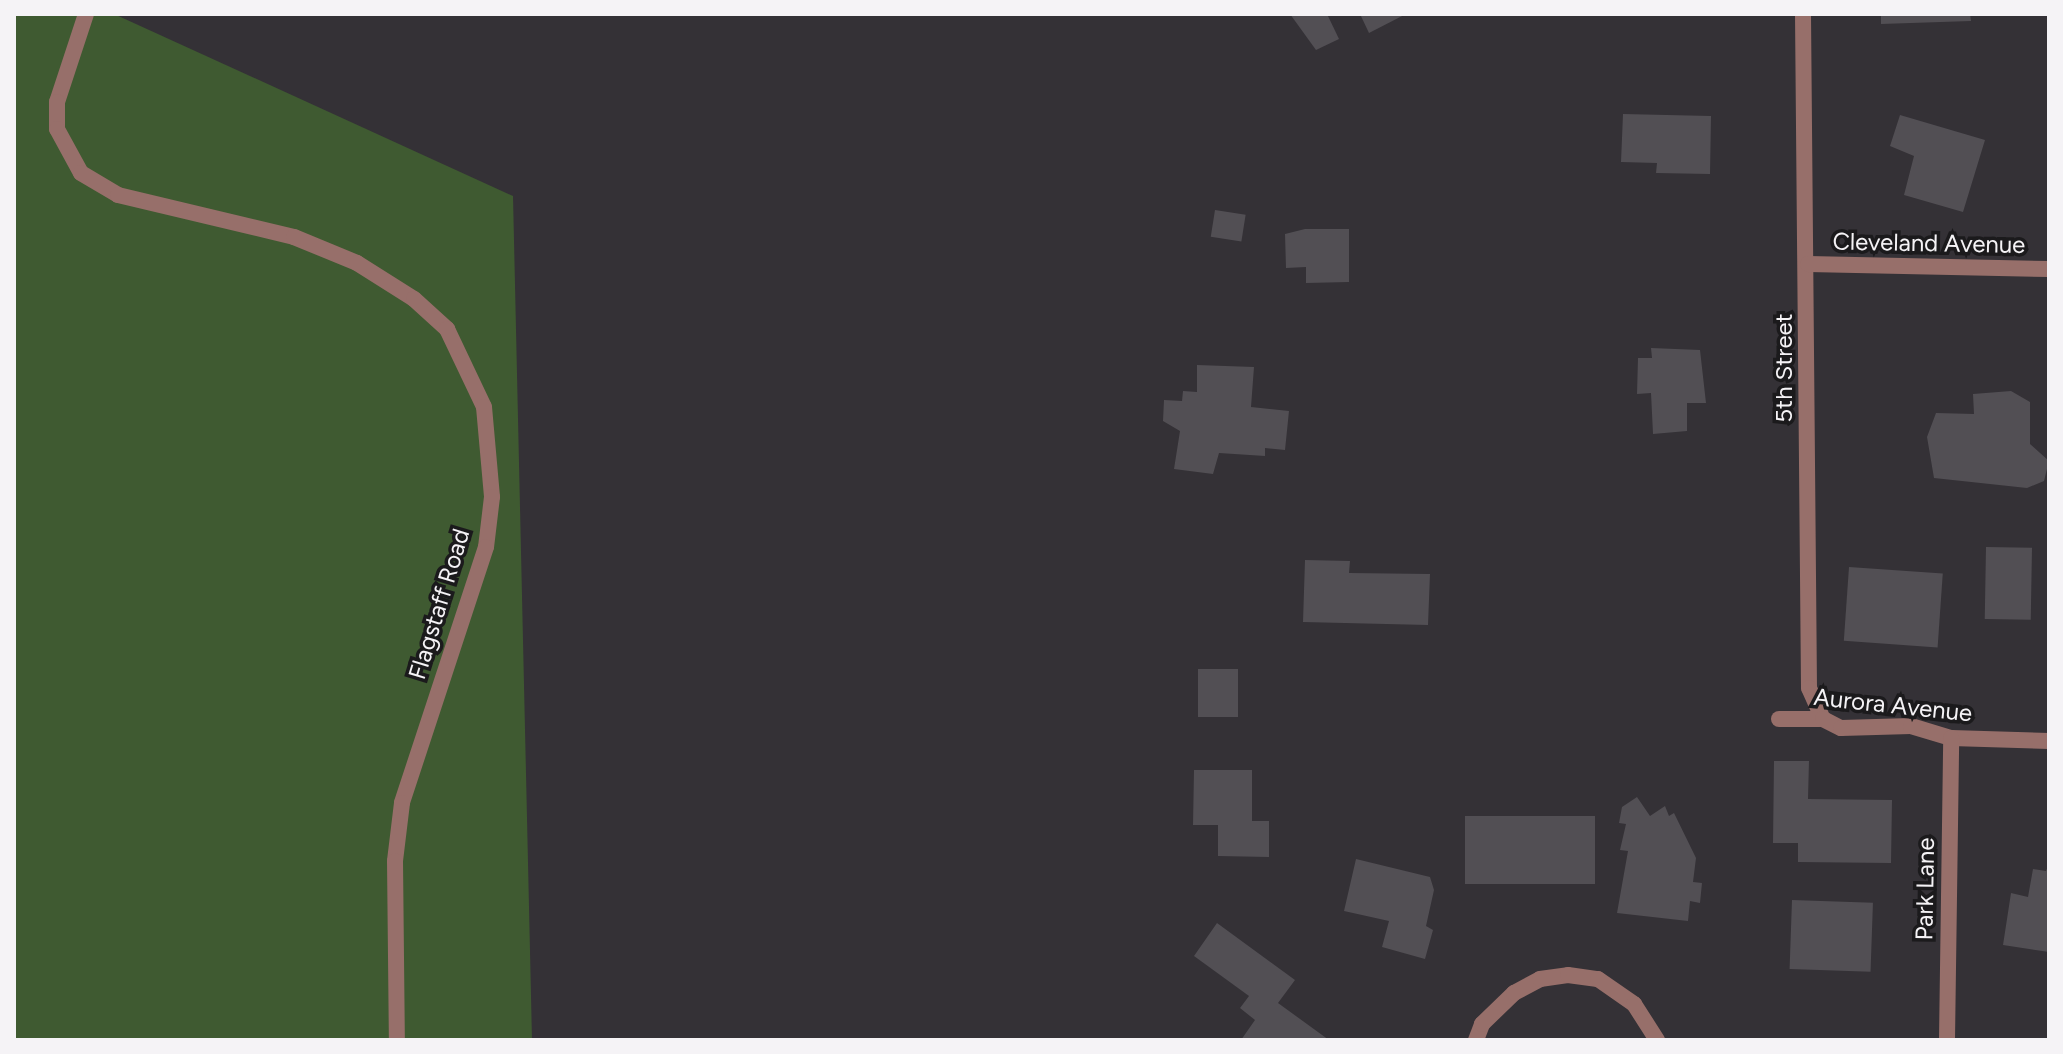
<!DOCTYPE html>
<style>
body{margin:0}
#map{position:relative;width:2063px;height:1054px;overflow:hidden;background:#343136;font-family:Figtree,sans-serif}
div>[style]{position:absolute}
.green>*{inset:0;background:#3f5a31}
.building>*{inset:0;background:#524f54;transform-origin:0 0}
.minor>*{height:16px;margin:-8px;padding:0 8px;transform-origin:8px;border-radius:8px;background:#976f6a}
.tertiary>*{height:16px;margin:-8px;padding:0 8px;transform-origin:8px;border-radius:8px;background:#976f6a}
span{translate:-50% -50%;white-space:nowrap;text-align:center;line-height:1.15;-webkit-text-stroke:7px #1b1a1c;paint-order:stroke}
.street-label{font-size:24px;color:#f5f3f6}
.frame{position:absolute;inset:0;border:16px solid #f5f3f6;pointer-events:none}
</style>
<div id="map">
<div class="green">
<div style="clip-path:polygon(14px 14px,114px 14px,513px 196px,532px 1040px,14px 1040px)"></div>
</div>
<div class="building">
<div style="clip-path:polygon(1290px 14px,1327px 14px,1339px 39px,1316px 50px)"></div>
<div style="clip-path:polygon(1360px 14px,1406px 14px,1369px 33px)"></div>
<div style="clip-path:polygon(1881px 14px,1970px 14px,1971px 21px,1881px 24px)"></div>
<div style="clip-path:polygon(1623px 114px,1711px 116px,1710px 174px,1656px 173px,1657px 163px,1621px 162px)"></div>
<div style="clip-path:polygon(1900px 115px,1985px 140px,1963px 212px,1904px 195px,1914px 156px,1890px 146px)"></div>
<div style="left:1215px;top:210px;width:31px;height:27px;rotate:9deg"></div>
<div style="clip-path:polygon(1305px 229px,1349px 229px,1349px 282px,1306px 283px,1306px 267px,1286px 268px,1285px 234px)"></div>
<div style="clip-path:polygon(1651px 348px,1700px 350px,1706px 403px,1687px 403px,1687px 431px,1653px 434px,1651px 393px,1637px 394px,1638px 358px,1652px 358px)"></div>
<div style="clip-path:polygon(1197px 365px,1254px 367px,1251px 407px,1289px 411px,1285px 450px,1265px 448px,1265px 456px,1219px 453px,1213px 474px,1174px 469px,1180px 431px,1163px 421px,1164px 400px,1182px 401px,1183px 391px,1197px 392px)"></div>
<div style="clip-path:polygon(2011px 391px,2030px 402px,2030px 444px,2049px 461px,2044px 481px,2027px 488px,1934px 478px,1927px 437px,1936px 413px,1974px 414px,1973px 394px)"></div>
<div style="left:1986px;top:547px;width:46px;height:72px;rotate:1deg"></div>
<div style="clip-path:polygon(1305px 560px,1350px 561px,1349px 573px,1430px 574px,1428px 625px,1303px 622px)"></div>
<div style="left:1849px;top:567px;width:94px;height:74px;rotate:4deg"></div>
<div style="left:1198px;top:669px;width:40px;height:48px"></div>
<div style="clip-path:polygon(1774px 761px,1809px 761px,1808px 799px,1892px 800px,1891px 863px,1798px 862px,1798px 843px,1773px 843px)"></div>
<div style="clip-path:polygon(1194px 770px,1252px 770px,1252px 821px,1269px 821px,1269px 857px,1218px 856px,1218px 825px,1193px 825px)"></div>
<div style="clip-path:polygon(1637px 797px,1650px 816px,1665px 806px,1669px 816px,1674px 813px,1696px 858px,1693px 882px,1702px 883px,1700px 903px,1690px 901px,1688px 921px,1617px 913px,1628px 851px,1620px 850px,1626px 824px,1619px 823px,1622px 807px)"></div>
<div style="left:1465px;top:816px;width:130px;height:68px"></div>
<div style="clip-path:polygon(1356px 859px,1430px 877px,1434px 890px,1426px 926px,1433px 930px,1425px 959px,1382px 947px,1389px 921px,1344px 911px)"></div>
<div style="clip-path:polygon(2049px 864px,2049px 952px,2003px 945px,2011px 893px,2028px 897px,2033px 869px,2046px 871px)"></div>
<div style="left:1792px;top:900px;width:81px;height:69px;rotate:2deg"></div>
<div style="clip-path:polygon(1217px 923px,1295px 980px,1278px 1003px,1329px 1040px,1241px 1040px,1255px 1020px,1240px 1008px,1249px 996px,1194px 956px)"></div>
</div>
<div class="minor">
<div style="left:1803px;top:14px;width:674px;rotate:89.49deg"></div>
<div style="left:1809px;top:688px;width:34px;rotate:66deg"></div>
<div style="left:1808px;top:264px;width:241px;rotate:1.2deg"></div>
<div style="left:1779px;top:719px;width:44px"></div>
<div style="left:1823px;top:719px;width:20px;rotate:27deg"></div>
<div style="left:1841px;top:728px;width:70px;rotate:-1.6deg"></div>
<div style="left:1911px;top:726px;width:42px;rotate:16.7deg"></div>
<div style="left:1951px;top:738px;width:98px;rotate:1.8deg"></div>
<div style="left:1476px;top:1040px;width:17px;rotate:-69deg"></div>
<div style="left:1482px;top:1024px;width:45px;rotate:-44.1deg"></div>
<div style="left:1514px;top:993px;width:30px;rotate:-28deg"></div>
<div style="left:1540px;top:979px;width:28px;rotate:-8deg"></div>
<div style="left:1568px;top:975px;width:30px;rotate:8deg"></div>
<div style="left:1598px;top:979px;width:44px;rotate:34.8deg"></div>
<div style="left:1634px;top:1004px;width:43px;rotate:57.4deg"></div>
<div style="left:1947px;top:1040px;width:302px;rotate:-89.2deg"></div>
</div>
<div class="tertiary">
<div style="left:86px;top:14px;width:93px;rotate:108.2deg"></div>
<div style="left:57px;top:102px;width:27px;rotate:90deg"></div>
<div style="left:57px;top:129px;width:50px;rotate:61.4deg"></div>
<div style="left:81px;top:173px;width:43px;rotate:30.7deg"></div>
<div style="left:118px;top:195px;width:181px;rotate:13.4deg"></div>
<div style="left:294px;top:237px;width:68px;rotate:22.4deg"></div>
<div style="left:357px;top:263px;width:67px;rotate:32.3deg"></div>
<div style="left:414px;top:299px;width:45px;rotate:42.3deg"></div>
<div style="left:447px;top:329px;width:86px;rotate:64.6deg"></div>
<div style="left:484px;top:407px;width:90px;rotate:84.9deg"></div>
<div style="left:492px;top:497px;width:50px;rotate:96.8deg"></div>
<div style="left:486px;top:547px;width:269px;rotate:108.2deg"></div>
<div style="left:402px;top:803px;width:58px;rotate:96.9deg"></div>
<div style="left:395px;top:861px;width:179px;rotate:89.4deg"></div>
</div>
<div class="street-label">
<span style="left:1929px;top:243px;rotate:1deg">Cleveland Avenue</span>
<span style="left:1784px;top:368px;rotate:-90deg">5th Street</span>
<span style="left:439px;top:604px;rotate:-73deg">Flagstaff Road</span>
<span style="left:1893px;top:705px;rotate:6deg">Aurora Avenue</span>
<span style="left:1925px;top:889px;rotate:-89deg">Park Lane</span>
</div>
<div class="frame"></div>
</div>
